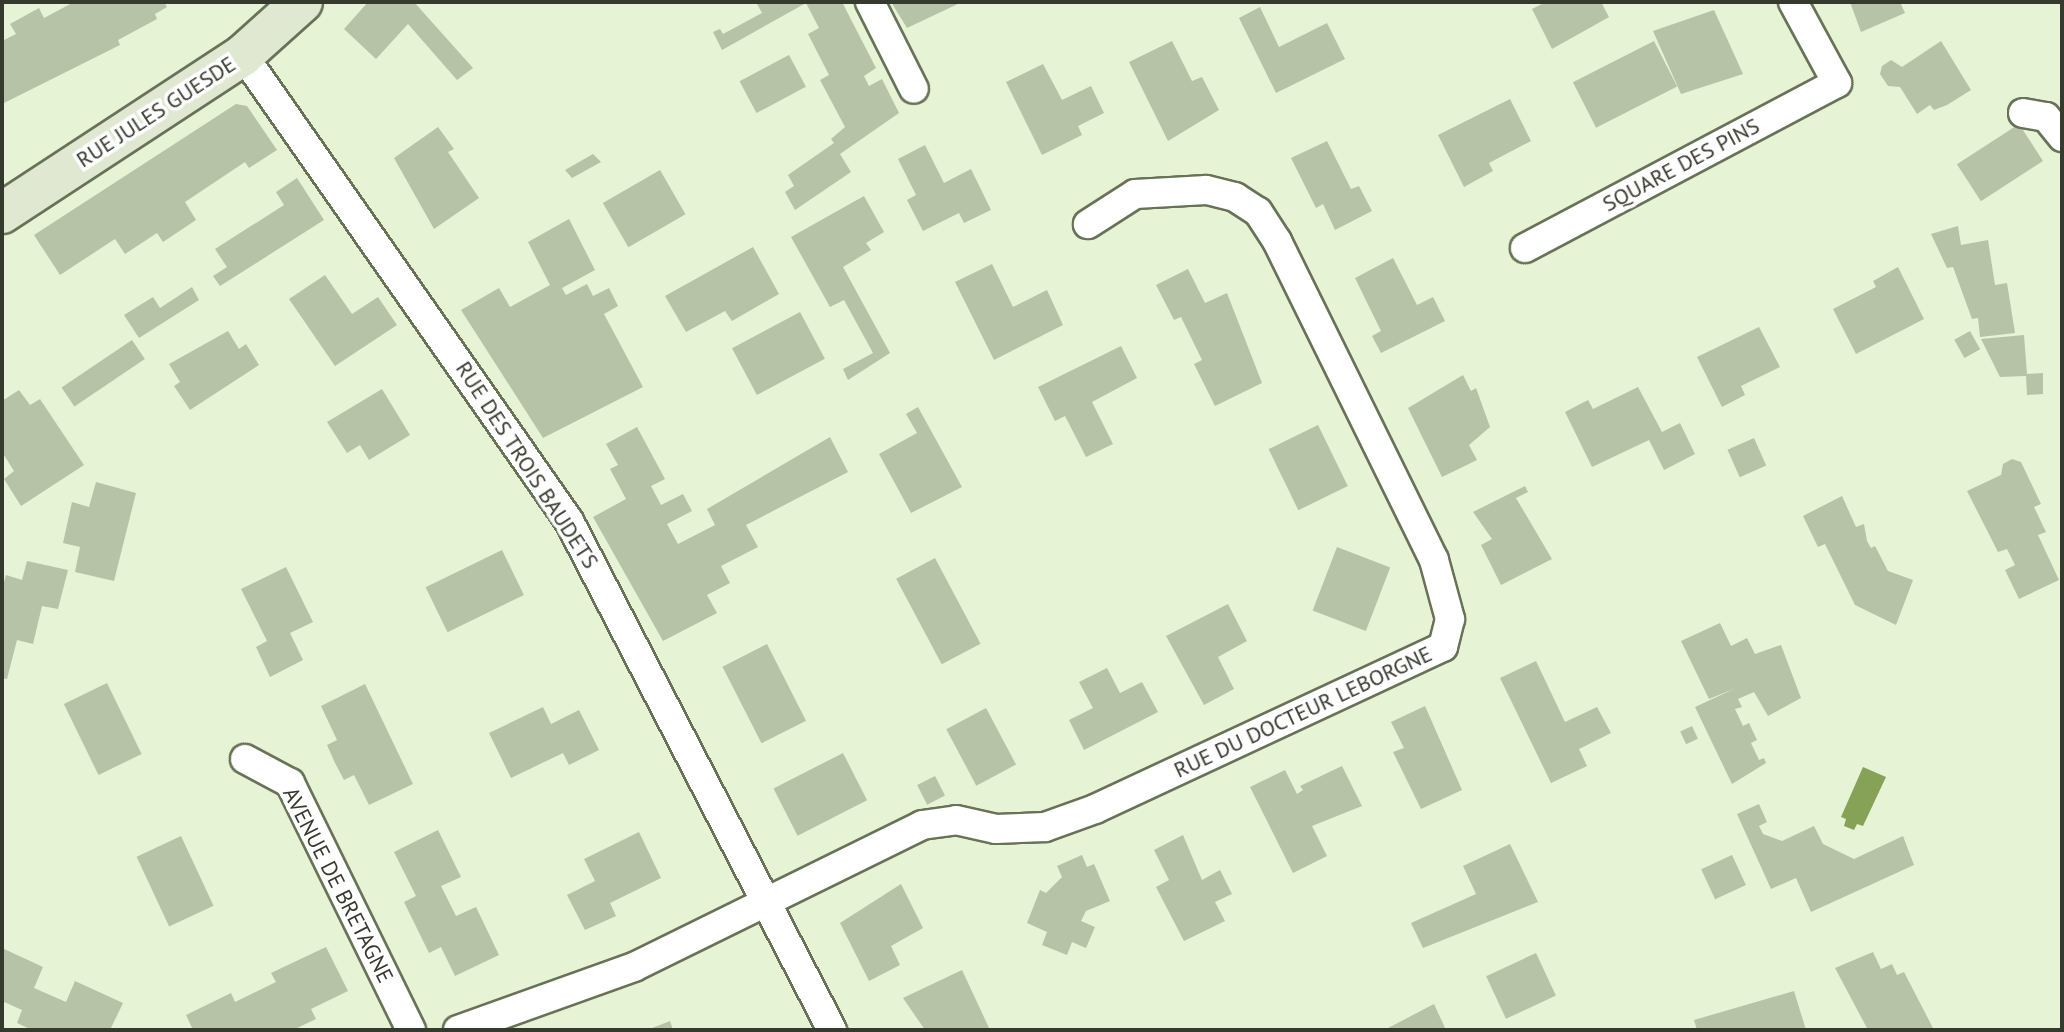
<!DOCTYPE html>
<style>
body{margin:0}
#map{position:relative;width:2064px;height:1032px;overflow:hidden;background:#e6f3d4;font-family:"PT Sans",sans-serif}
div>[style]{position:absolute}
.water>*{inset:0;background:#86a256}
.building>*{inset:0;background:#b7c3a6;transform-origin:0 0}
.roads{filter:drop-shadow(2px 0 #677257) drop-shadow(-2px 0 #677257) drop-shadow(0 2px #677257) drop-shadow(0 -2px #677257)}
.minor>*{height:28px;margin:-14px;padding:0 14px;transform-origin:14px;border-radius:14px;background:#fff}
.secondary>*{height:40px;margin:-20px;padding:0 20px;transform-origin:20px;border-radius:20px;background:#e0e8d1}
span{translate:-50% -50%;white-space:nowrap;text-align:center;line-height:1.15;-webkit-text-stroke:7px #fff;paint-order:stroke}
.street-label{font-size:22px;color:#35392e}
.frame{position:absolute;inset:0;border:4px solid #35392e;pointer-events:none}
</style>
<div id="map">
<div class="water">
<div style="clip-path:polygon(1863px 767px,1886px 777px,1863px 826px,1857px 824px,1854px 830px,1844px 826px,1846px 819px,1841px 817px)"></div>
</div>
<div class="building">
<div style="clip-path:polygon(74px 2px,164px 2px,167px 7px,155px 14px,157px 19px,118px 40px,120px 45px,2px 104px,2px 41px,16px 34px,10px 24px,39px 8px,44px 18px)"></div>
<div style="clip-path:polygon(368px 2px,414px 2px,473px 68px,457px 80px,408px 24px,376px 59px,344px 29px)"></div>
<div style="clip-path:polygon(756px 2px,842px 2px,876px 68px,864px 76px,869px 86px,882px 79px,899px 113px,840px 154px,851px 172px,795px 210px,785px 192px,794px 186px,788px 175px,834px 143px,831px 139px,845px 127px,820px 80px,829px 75px,808px 34px,819px 28px,806px 3px,722px 50px,713px 32px,720px 29px,723px 34px,762px 13px)"></div>
<div style="clip-path:polygon(891px 2px,962px 2px,907px 28px)"></div>
<div style="clip-path:polygon(1546px 2px,1601px 2px,1609px 17px,1552px 49px,1532px 9px)"></div>
<div style="clip-path:polygon(1850px 2px,1900px 2px,1905px 13px,1861px 32px)"></div>
<div style="clip-path:polygon(1260px 7px,1279px 47px,1327px 23px,1345px 59px,1276px 93px,1239px 18px)"></div>
<div style="clip-path:polygon(1714px 10px,1743px 74px,1681px 94px,1653px 31px)"></div>
<div style="clip-path:polygon(1172px 41px,1192px 81px,1202px 77px,1219px 110px,1168px 141px,1129px 62px)"></div>
<div style="left:1654px;top:41px;width:51px;height:91px;rotate:63deg"></div>
<div style="clip-path:polygon(1941px 41px,1971px 90px,1947px 105px,1934px 110px,1930px 105px,1917px 114px,1900px 87px,1888px 86px,1880px 74px,1882px 66px,1891px 60px,1902px 67px)"></div>
<div style="left:789px;top:55px;width:36px;height:56px;rotate:62deg"></div>
<div style="clip-path:polygon(1043px 64px,1062px 100px,1091px 86px,1104px 113px,1078px 126px,1082px 135px,1042px 155px,1006px 82px)"></div>
<div style="clip-path:polygon(1510px 99px,1531px 141px,1489px 163px,1493px 171px,1464px 187px,1438px 135px)"></div>
<div style="clip-path:polygon(236px 104px,247px 106px,277px 150px,249px 168px,245px 162px,185px 202px,196px 220px,163px 242px,157px 233px,125px 254px,115px 239px,60px 275px,34px 235px)"></div>
<div style="left:2019px;top:124px;width:44px;height:74px;rotate:57deg"></div>
<div style="clip-path:polygon(438px 127px,454px 149px,448px 152px,479px 198px,434px 229px,394px 158px)"></div>
<div style="clip-path:polygon(1327px 141px,1351px 189px,1359px 186px,1372px 211px,1335px 230px,1323px 204px,1316px 208px,1291px 158px)"></div>
<div style="clip-path:polygon(925px 145px,944px 183px,971px 169px,991px 210px,964px 223px,959px 213px,923px 231px,907px 200px,916px 195px,898px 159px)"></div>
<div style="clip-path:polygon(593px 154px,601px 162px,572px 178px,565px 170px)"></div>
<div style="left:660px;top:170px;width:51px;height:66px;rotate:60deg"></div>
<div style="clip-path:polygon(297px 178px,324px 220px,220px 286px,213px 276px,227px 267px,215px 249px,284px 205px,276px 192px)"></div>
<div style="clip-path:polygon(864px 196px,884px 232px,866px 243px,871px 250px,843px 267px,890px 353px,848px 380px,843px 369px,873px 353px,844px 300px,830px 307px,791px 237px)"></div>
<div style="clip-path:polygon(569px 219px,595px 270px,562px 288px,566px 295px,587px 284px,593px 296px,609px 288px,618px 306px,604px 314px,643px 387px,543px 438px,461px 310px,499px 288px,510px 307px,550px 285px,528px 242px)"></div>
<div style="clip-path:polygon(1958px 226px,1961px 245px,1988px 240px,1995px 285px,2007px 283px,2015px 333px,1980px 337px,1978px 318px,1972px 319px,1953px 267px,1947px 268px,1931px 234px)"></div>
<div style="clip-path:polygon(753px 247px,779px 294px,732px 321px,725px 311px,686px 332px,665px 296px)"></div>
<div style="clip-path:polygon(1393px 258px,1417px 305px,1433px 297px,1445px 321px,1381px 353px,1372px 336px,1381px 331px,1355px 278px)"></div>
<div style="clip-path:polygon(992px 264px,1013px 307px,1047px 290px,1063px 325px,994px 360px,955px 282px)"></div>
<div style="clip-path:polygon(1898px 267px,1924px 319px,1856px 354px,1833px 309px,1876px 287px,1873px 281px)"></div>
<div style="clip-path:polygon(1188px 269px,1205px 303px,1227px 293px,1262px 383px,1215px 406px,1194px 364px,1202px 360px,1181px 317px,1174px 320px,1156px 285px)"></div>
<div style="clip-path:polygon(325px 275px,352px 314px,378px 297px,397px 325px,335px 366px,289px 299px)"></div>
<div style="clip-path:polygon(192px 287px,199px 300px,139px 338px,124px 315px,153px 297px,160px 308px)"></div>
<div style="left:800px;top:312px;width:53px;height:77px;rotate:62deg"></div>
<div style="clip-path:polygon(1759px 327px,1780px 367px,1741px 386px,1745px 395px,1722px 407px,1697px 357px)"></div>
<div style="clip-path:polygon(228px 331px,239px 349px,246px 344px,259px 365px,190px 410px,174px 386px,180px 382px,169px 364px)"></div>
<div style="left:1970px;top:331px;width:21px;height:18px;rotate:61deg"></div>
<div style="clip-path:polygon(2024px 335px,2027px 374px,2043px 373px,2043px 394px,2027px 395px,2026px 376px,2000px 377px,1981px 339px)"></div>
<div style="left:132px;top:340px;width:23px;height:85px;rotate:56deg"></div>
<div style="clip-path:polygon(1121px 346px,1137px 378px,1092px 402px,1113px 444px,1086px 457px,1065px 416px,1055px 421px,1038px 387px)"></div>
<div style="clip-path:polygon(1463px 375px,1471px 391px,1476px 388px,1490px 427px,1469px 445px,1477px 460px,1442px 477px,1408px 408px)"></div>
<div style="clip-path:polygon(1638px 387px,1662px 432px,1680px 423px,1695px 454px,1664px 470px,1649px 440px,1592px 467px,1565px 412px,1588px 400px,1593px 409px)"></div>
<div style="clip-path:polygon(382px 389px,410px 435px,369px 460px,360px 445px,347px 453px,327px 422px)"></div>
<div style="clip-path:polygon(19px 390px,30px 405px,40px 399px,84px 465px,21px 506px,4px 479px,14px 471px,2px 452px,2px 401px)"></div>
<div style="clip-path:polygon(918px 407px,962px 487px,911px 513px,879px 454px,917px 433px,906px 414px)"></div>
<div style="left:1318px;top:425px;width:68px;height:55px;rotate:64deg"></div>
<div style="clip-path:polygon(637px 427px,665px 479px,651px 486px,661px 505px,683px 494px,692px 511px,667px 524px,678px 544px,715px 525px,707px 509px,830px 437px,848px 472px,746px 525px,758px 547px,721px 566px,730px 583px,707px 595px,717px 613px,663px 641px,593px 517px,626px 499px,610px 469px,618px 465px,606px 444px)"></div>
<div style="left:1754px;top:438px;width:30px;height:29px;rotate:66deg"></div>
<div style="clip-path:polygon(2012px 459px,2021px 462px,2041px 504px,2034px 507px,2046px 532px,2038px 535px,2059px 580px,2019px 599px,2005px 570px,2015px 565px,2007px 549px,1998px 552px,1967px 491px,2001px 475px,2003px 464px)"></div>
<div style="clip-path:polygon(96px 482px,136px 493px,114px 581px,75px 572px,80px 547px,63px 543px,72px 502px,89px 507px)"></div>
<div style="clip-path:polygon(1525px 486px,1528px 492px,1516px 498px,1552px 559px,1501px 585px,1481px 545px,1492px 539px,1473px 512px)"></div>
<div style="clip-path:polygon(1842px 496px,1856px 527px,1864px 524px,1867px 541px,1871px 548px,1875px 546px,1888px 571px,1913px 580px,1896px 625px,1855px 605px,1825px 544px,1818px 547px,1803px 516px)"></div>
<div style="left:1337px;top:547px;width:57px;height:68px;rotate:21deg"></div>
<div style="left:502px;top:550px;width:50px;height:85px;rotate:64deg"></div>
<div style="left:935px;top:558px;width:97px;height:44px;rotate:62deg"></div>
<div style="clip-path:polygon(27px 561px,68px 570px,58px 609px,42px 606px,33px 644px,17px 640px,7px 679px,2px 678px,2px 590px,6px 575px,22px 580px)"></div>
<div style="clip-path:polygon(286px 567px,313px 622px,290px 633px,303px 660px,270px 677px,256px 647px,267px 641px,241px 589px)"></div>
<div style="clip-path:polygon(1228px 604px,1247px 641px,1218px 657px,1234px 689px,1204px 705px,1166px 636px)"></div>
<div style="clip-path:polygon(1720px 623px,1731px 646px,1747px 638px,1755px 654px,1781px 645px,1801px 698px,1768px 716px,1754px 692px,1738px 699px,1742px 707px,1735px 709px,1743px 726px,1749px 723px,1757px 740px,1751px 743px,1759px 760px,1764px 758px,1766px 763px,1732px 784px,1695px 707px,1736px 688px,1709px 699px,1681px 641px)"></div>
<div style="left:767px;top:644px;width:86px;height:50px;rotate:63deg"></div>
<div style="clip-path:polygon(1536px 661px,1565px 722px,1597px 707px,1611px 733px,1579px 749px,1587px 766px,1551px 783px,1500px 678px)"></div>
<div style="clip-path:polygon(1107px 668px,1120px 693px,1142px 682px,1158px 712px,1084px 750px,1069px 720px,1093px 708px,1079px 682px)"></div>
<div style="left:107px;top:683px;width:79px;height:48px;rotate:64deg"></div>
<div style="clip-path:polygon(365px 684px,413px 784px,369px 805px,354px 775px,344px 780px,335px 763px,327px 745px,337px 740px,321px 706px)"></div>
<div style="clip-path:polygon(1425px 706px,1462px 790px,1421px 809px,1393px 752px,1404px 748px,1391px 722px)"></div>
<div style="clip-path:polygon(543px 707px,551px 724px,579px 710px,599px 750px,569px 765px,563px 753px,511px 778px,489px 733px)"></div>
<div style="left:986px;top:708px;width:64px;height:45px;rotate:62deg"></div>
<div style="left:1692px;top:726px;width:14px;height:13px;rotate:65deg"></div>
<div style="left:843px;top:753px;width:53px;height:78px;rotate:63deg"></div>
<div style="clip-path:polygon(1342px 766px,1362px 806px,1312px 826px,1327px 856px,1293px 873px,1250px 787px,1285px 770px,1297px 794px,1303px 790px,1300px 786px)"></div>
<div style="left:935px;top:776px;width:22px;height:20px;rotate:63deg"></div>
<div style="clip-path:polygon(1759px 804px,1767px 822px,1759px 826px,1763px 834px,1782px 841px,1814px 826px,1823px 844px,1854px 859px,1903px 836px,1914px 865px,1811px 912px,1796px 878px,1771px 889px,1737px 814px)"></div>
<div style="clip-path:polygon(438px 830px,461px 877px,441px 886px,456px 916px,476px 907px,499px 955px,455px 976px,441px 947px,429px 953px,404px 902px,416px 896px,394px 852px)"></div>
<div style="clip-path:polygon(639px 832px,661px 878px,610px 903px,616px 916px,585px 930px,567px 895px,595px 881px,584px 859px)"></div>
<div style="clip-path:polygon(1183px 835px,1202px 880px,1220px 870px,1232px 894px,1215px 902px,1225px 921px,1184px 941px,1156px 887px,1169px 880px,1154px 850px)"></div>
<div style="left:181px;top:836px;width:77px;height:49px;rotate:65deg"></div>
<div style="clip-path:polygon(1510px 844px,1538px 902px,1423px 948px,1411px 923px,1476px 894px,1463px 866px)"></div>
<div style="clip-path:polygon(1082px 855px,1087px 867px,1094px 864px,1110px 901px,1086px 911px,1081px 921px,1095px 927px,1086px 948px,1072px 942px,1067px 955px,1042px 945px,1047px 932px,1027px 923px,1040px 890px,1046px 893px,1062px 877px,1057px 866px)"></div>
<div style="left:1732px;top:855px;width:33px;height:34px;rotate:65deg"></div>
<div style="clip-path:polygon(901px 884px,923px 928px,891px 946px,900px 965px,869px 981px,840px 923px)"></div>
<div style="clip-path:polygon(326px 947px,348px 991px,311px 1009px,316px 1019px,293px 1030px,193px 1030px,186px 1015px,231px 993px,235px 1002px,276px 982px,271px 973px)"></div>
<div style="clip-path:polygon(2px 948px,43px 967px,34px 988px,66px 1002px,75px 981px,123px 1003px,110px 1030px,32px 1030px,17px 1023px,22px 1010px,2px 1001px)"></div>
<div style="clip-path:polygon(1873px 952px,1881px 969px,1892px 964px,1897px 975px,1904px 972px,1934px 1030px,1868px 1030px,1835px 968px)"></div>
<div style="left:1536px;top:953px;width:47px;height:55px;rotate:65deg"></div>
<div style="clip-path:polygon(962px 970px,990px 1030px,925px 1030px,903px 998px)"></div>
<div style="clip-path:polygon(1794px 991px,1806px 1030px,1697px 1030px,1694px 1020px)"></div>
<div style="clip-path:polygon(1434px 1004px,1446px 1030px,1377px 1030px,1388px 1028px)"></div>
<div style="clip-path:polygon(670px 1021px,673px 1030px,647px 1030px)"></div>
</div>
<div class="roads">
<div class="minor">
<div style="left:870px;top:2px;width:97px;rotate:63.2deg"></div>
<div style="left:243px;top:55px;width:569px;rotate:55.02deg"></div>
<div style="left:569px;top:521px;width:573px;rotate:62.67deg"></div>
<div style="left:2023px;top:113px;width:23px;rotate:10deg"></div>
<div style="left:2046px;top:117px;width:26px;rotate:51deg"></div>
<div style="left:1525px;top:248px;width:353px;rotate:-27.9deg"></div>
<div style="left:1837px;top:83px;width:92px;rotate:-118.5deg"></div>
<div style="left:245px;top:759px;width:51px;rotate:28.1deg"></div>
<div style="left:290px;top:783px;width:275px;rotate:63.9deg"></div>
<div style="left:458px;top:1030px;width:187px;rotate:-19.7deg"></div>
<div style="left:634px;top:967px;width:321px;rotate:-26.2deg"></div>
<div style="left:922px;top:825px;width:34px;rotate:-8deg"></div>
<div style="left:956px;top:820px;width:41px;rotate:12.7deg"></div>
<div style="left:996px;top:829px;width:49px;rotate:-2.3deg"></div>
<div style="left:1045px;top:827px;width:53px;rotate:-19.8deg"></div>
<div style="left:1095px;top:809px;width:384px;rotate:-25deg"></div>
<div style="left:1443px;top:647px;width:29px;rotate:-76deg"></div>
<div style="left:1450px;top:619px;width:61px;rotate:-105.2deg"></div>
<div style="left:1434px;top:560px;width:356px;rotate:-116.2deg"></div>
<div style="left:1277px;top:241px;width:35px;rotate:-123deg"></div>
<div style="left:1258px;top:212px;width:27px;rotate:-147deg"></div>
<div style="left:1235px;top:197px;width:30px;rotate:-166deg"></div>
<div style="left:1206px;top:190px;width:71px;rotate:176.8deg"></div>
<div style="left:1135px;top:194px;width:56px;rotate:147.4deg"></div>
</div>
<div class="secondary">
<div style="left:2px;top:213px;width:288px;rotate:-33.2deg"></div>
<div style="left:243px;top:55px;width:79px;rotate:-41.9deg"></div>
</div>
</div>
<div class="street-label">
<span style="left:156px;top:112px;rotate:-33deg">RUE JULES GUESDE</span>
<span style="left:1681px;top:165px;rotate:-28deg">SQUARE DES PINS</span>
<span style="left:527px;top:465px;rotate:57deg">RUE DES TROIS BAUDETS</span>
<span style="left:1303px;top:712px;rotate:-25deg">RUE DU DOCTEUR LEBORGNE</span>
<span style="left:338px;top:885px;rotate:63deg">AVENUE DE BRETAGNE</span>
</div>
<div class="frame"></div>
</div>
